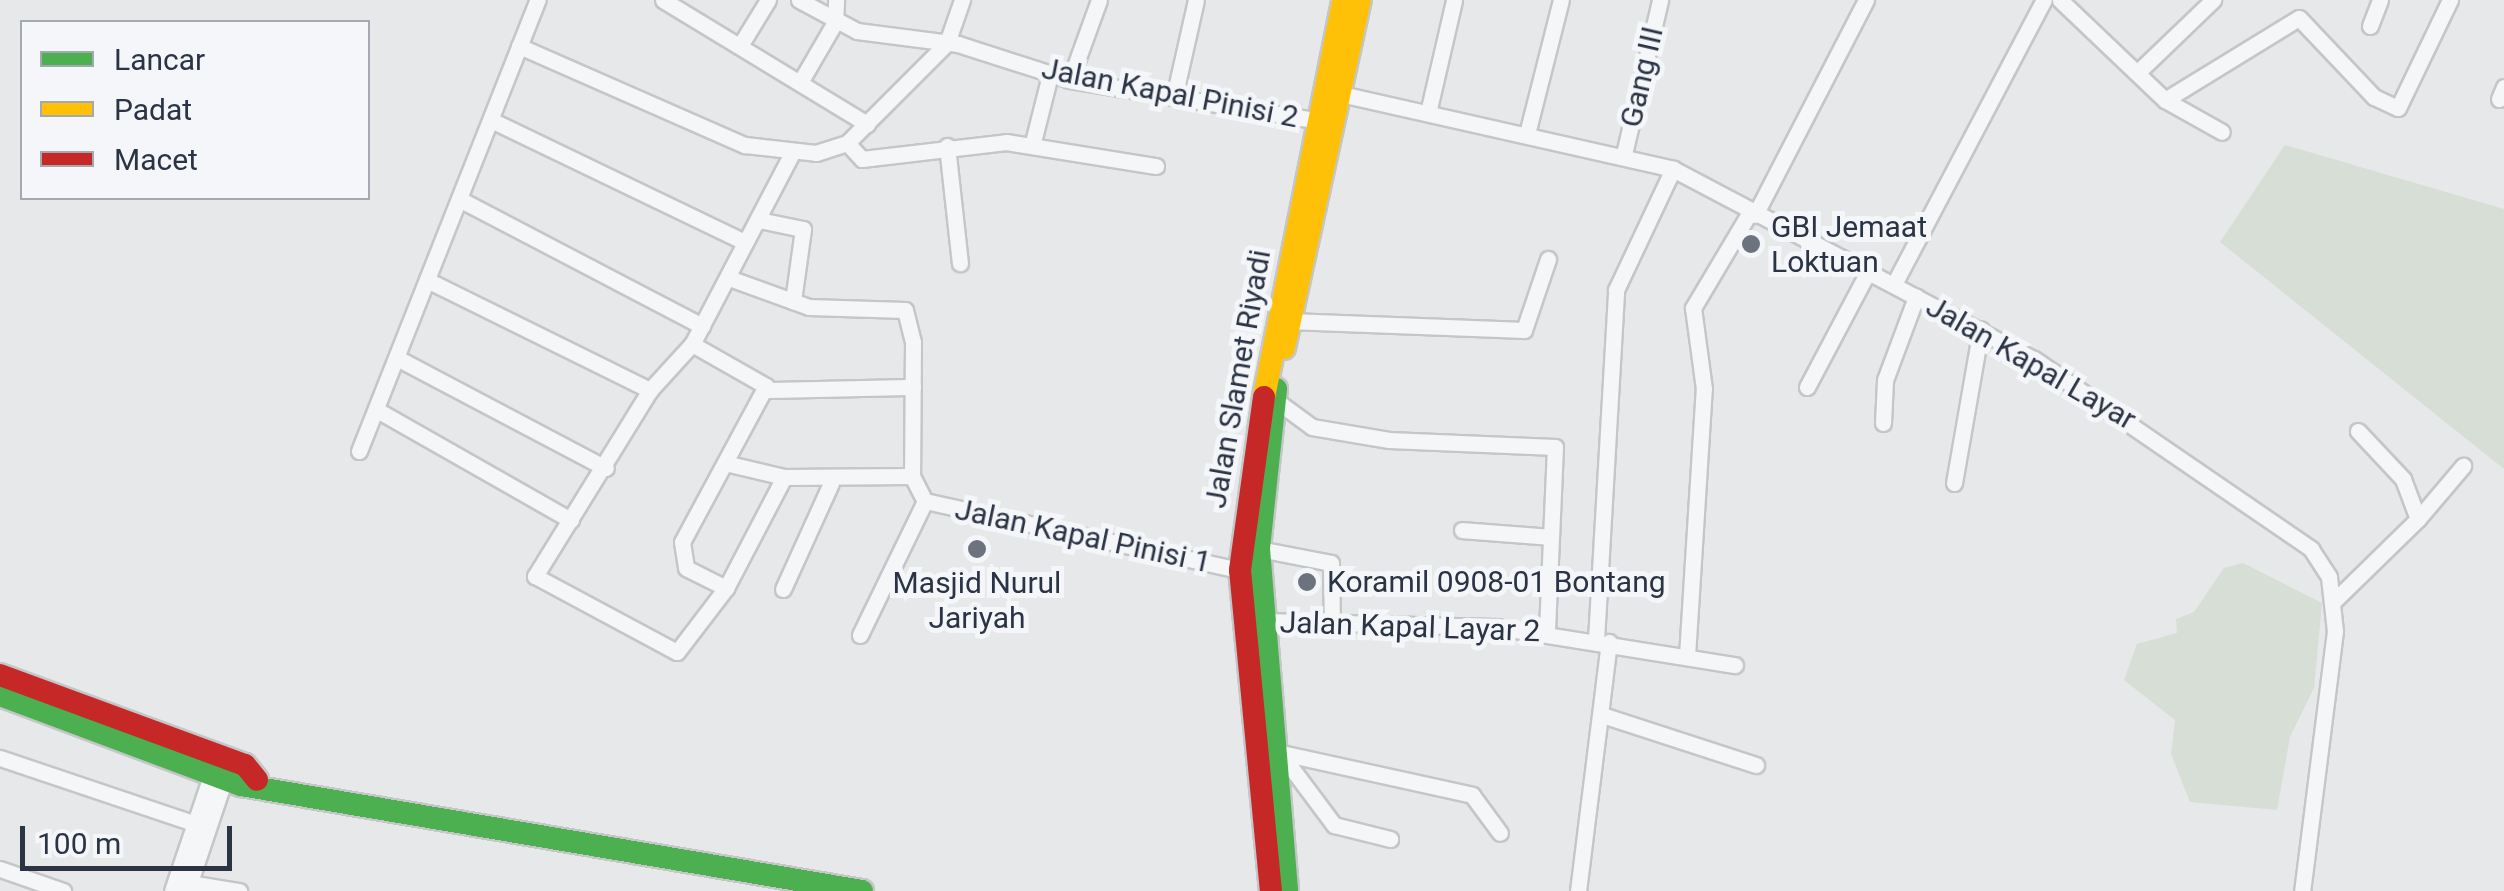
<!DOCTYPE html>
<style>
body{margin:0}
#map{position:relative;width:2504px;height:891px;overflow:hidden;background:#e6e8ea;font-family:Roboto,sans-serif}
div>[style]{position:absolute}
.green>*{inset:0;background:#d6ded6}
.roads{filter:drop-shadow(2px 0 #c4c6c8) drop-shadow(-2px 0 #c4c6c8) drop-shadow(0 2px #c4c6c8) drop-shadow(0 -2px #c4c6c8)}
.street>*{height:15px;margin:-7.5px;padding:0 7.5px;transform-origin:7.5px;border-radius:7.5px;background:#f5f6f7}
.fast>*{height:22px;margin:-11px;padding:0 11px;transform-origin:11px;border-radius:11px;background:#4caf50}
.slow>*{height:22px;margin:-11px;padding:0 11px;transform-origin:11px;border-radius:11px;background:#ffc107}
.jam>*{height:22px;margin:-11px;padding:0 11px;transform-origin:11px;border-radius:11px;background:#c62828}
.dots>*{width:28px;height:28px;translate:-50% -50%;box-sizing:border-box;border:5px solid #f4f6f9;border-radius:50%}
span{translate:-50% -50%;white-space:nowrap;text-align:center;line-height:1.15;-webkit-text-stroke:10px #f4f6f9;paint-order:stroke}
.street-label{font-size:30px;color:#2b3445}
.poi-label{font-size:30px;color:#2b3445}
.left{translate:0 -50%;text-align:left}
.legend{position:absolute;left:20px;top:20px;width:350px;height:180px;box-sizing:border-box;background:#f4f6f9;border:2px solid #a4a8b1;margin:0;padding:12px 18px;list-style:none;font-size:30px;color:#2b3445}
.legend li{display:flex;align-items:center;gap:20px;height:50px}
.legend b{width:50px;border:2px solid #a4a8b1}
.scale{position:absolute;left:20px;top:826px;width:212px;height:45px;box-sizing:border-box;border:5px solid #2b3445;border-top:0;padding-left:12px;font-size:30px;line-height:35px;white-space:nowrap;color:#2b3445;-webkit-text-stroke:8px #f4f6f9;paint-order:stroke}
</style>
<div id="map">
<div class="green">
<div style="clip-path:polygon(2285px 145px,2504px 209px,2504px 469px,2220px 242px)"></div>
<div style="clip-path:polygon(2243px 563px,2322px 603px,2314px 688px,2290px 737px,2277px 810px,2190px 802px,2171px 754px,2175px 720px,2124px 680px,2137px 644px,2177px 633px,2176px 619px,2194px 612px,2224px 568px)"></div>
</div>
<div class="roads">
<div class="street">
<div style="left:663px;top:0;width:239px;rotate:31.3deg"></div>
<div style="left:799px;top:0;width:66px;rotate:28.1deg"></div>
<div style="left:857px;top:31px;width:102px;rotate:7.3deg"></div>
<div style="left:958px;top:44px;width:118px;rotate:17.8deg"></div>
<div style="left:1070px;top:80px;width:260px;rotate:9.3deg"></div>
<div style="left:2060px;top:0;width:145px;rotate:43.6deg"></div>
<div style="left:2165px;top:100px;width:157px;rotate:-31.5deg"></div>
<div style="left:2299px;top:18px;width:109px;rotate:46.5deg"></div>
<div style="left:2374px;top:97px;width:26px;rotate:25deg"></div>
<div style="left:2398px;top:108px;width:120px;rotate:-64.3deg"></div>
<div style="left:2370px;top:26px;width:28px;rotate:-69deg"></div>
<div style="left:741px;top:44px;width:52px;rotate:-58.5deg"></div>
<div style="left:519px;top:46px;width:247px;rotate:23.7deg"></div>
<div style="left:745px;top:145px;width:71px;rotate:6.4deg"></div>
<div style="left:816px;top:153px;width:33px;rotate:-18deg"></div>
<div style="left:847px;top:143px;width:141px;rotate:-45deg"></div>
<div style="left:947px;top:43px;width:46px;rotate:-70.8deg"></div>
<div style="left:2139px;top:71px;width:103px;rotate:-43.8deg"></div>
<div style="left:802px;top:79px;width:66px;rotate:-59.9deg"></div>
<div style="left:835px;top:22px;width:22px;rotate:-87deg"></div>
<div style="left:1070px;top:80px;width:85px;rotate:-70.1deg"></div>
<div style="left:1175px;top:93px;width:95px;rotate:-77.3deg"></div>
<div style="left:1341px;top:94px;width:340px;rotate:12.7deg"></div>
<div style="left:1673px;top:169px;width:408px;rotate:27.8deg"></div>
<div style="left:2034px;top:359px;width:336px;rotate:34.4deg"></div>
<div style="left:2311px;top:549px;width:33px;rotate:57deg"></div>
<div style="left:2329px;top:577px;width:54px;rotate:83.7deg"></div>
<div style="left:2335px;top:631px;width:262px;rotate:97.2deg"></div>
<div style="left:2499px;top:99px;width:13px;rotate:-67deg"></div>
<div style="left:2165px;top:100px;width:65px;rotate:29.3deg"></div>
<div style="left:1428px;top:113px;width:116px;rotate:-77deg"></div>
<div style="left:491px;top:120px;width:282px;rotate:25.7deg"></div>
<div style="left:1527px;top:134px;width:138px;rotate:-75.8deg"></div>
<div style="left:847px;top:143px;width:22px;rotate:47deg"></div>
<div style="left:862px;top:159px;width:145px;rotate:-6.7deg"></div>
<div style="left:1006px;top:142px;width:152px;rotate:9.1deg"></div>
<div style="left:947px;top:146px;width:118px;rotate:83.7deg"></div>
<div style="left:1032px;top:146px;width:73px;rotate:-75.8deg"></div>
<div style="left:1624px;top:154px;width:158px;rotate:-76.8deg"></div>
<div style="left:791px;top:155px;width:213px;rotate:117.6deg"></div>
<div style="left:692px;top:344px;width:62px;rotate:132.4deg"></div>
<div style="left:650px;top:390px;width:219px;rotate:121.7deg"></div>
<div style="left:535px;top:576px;width:161px;rotate:28.2deg"></div>
<div style="left:677px;top:652px;width:81px;rotate:-52.6deg"></div>
<div style="left:726px;top:588px;width:125px;rotate:-62.4deg"></div>
<div style="left:784px;top:477px;width:128px;rotate:-0.4deg"></div>
<div style="left:912px;top:476px;width:28px;rotate:63deg"></div>
<div style="left:925px;top:501px;width:149px;rotate:115.9deg"></div>
<div style="left:461px;top:200px;width:272px;rotate:27.6deg"></div>
<div style="left:1755px;top:215px;width:242px;rotate:-62.7deg"></div>
<div style="left:759px;top:220px;width:45px;rotate:11.6deg"></div>
<div style="left:803px;top:229px;width:73px;rotate:97.9deg"></div>
<div style="left:729px;top:278px;width:85px;rotate:19.9deg"></div>
<div style="left:809px;top:307px;width:96px;rotate:1.8deg"></div>
<div style="left:905px;top:310px;width:33px;rotate:76deg"></div>
<div style="left:913px;top:342px;width:134px;rotate:90.4deg"></div>
<div style="left:427px;top:280px;width:249px;rotate:26.3deg"></div>
<div style="left:1894px;top:284px;width:321px;rotate:-62.2deg"></div>
<div style="left:1290px;top:321px;width:234px;rotate:2.2deg"></div>
<div style="left:1524px;top:330px;width:75px;rotate:-71.3deg"></div>
<div style="left:692px;top:344px;width:85px;rotate:29.6deg"></div>
<div style="left:766px;top:386px;width:177px;rotate:118.3deg"></div>
<div style="left:682px;top:542px;width:26px;rotate:81deg"></div>
<div style="left:686px;top:568px;width:45px;rotate:26.6deg"></div>
<div style="left:397px;top:358px;width:236px;rotate:27.8deg"></div>
<div style="left:1807px;top:387px;width:130px;rotate:-62.1deg"></div>
<div style="left:766px;top:390px;width:147px;rotate:-1.2deg"></div>
<div style="left:1274px;top:399px;width:47px;rotate:36.4deg"></div>
<div style="left:1312px;top:427px;width:78px;rotate:9.6deg"></div>
<div style="left:1389px;top:440px;width:166px;rotate:2.4deg"></div>
<div style="left:1555px;top:447px;width:185px;rotate:92.5deg"></div>
<div style="left:377px;top:410px;width:223px;rotate:29.6deg"></div>
<div style="left:1883px;top:423px;width:43px;rotate:-87.3deg"></div>
<div style="left:1885px;top:380px;width:89px;rotate:-69.5deg"></div>
<div style="left:359px;top:451px;width:485px;rotate:-68.4deg"></div>
<div style="left:725px;top:463px;width:61px;rotate:13.3deg"></div>
<div style="left:1954px;top:483px;width:156px;rotate:-80.1deg"></div>
<div style="left:925px;top:501px;width:322px;rotate:12.4deg"></div>
<div style="left:2418px;top:519px;width:70px;rotate:-49.7deg"></div>
<div style="left:1462px;top:530px;width:89px;rotate:4.5deg"></div>
<div style="left:1259px;top:549px;width:73px;rotate:11deg"></div>
<div style="left:1331px;top:563px;width:61px;rotate:89.1deg"></div>
<div style="left:783px;top:589px;width:116px;rotate:-65.6deg"></div>
<div style="left:2335px;top:600px;width:116px;rotate:-44.3deg"></div>
<div style="left:2418px;top:519px;width:43px;rotate:-110.6deg"></div>
<div style="left:2403px;top:479px;width:66px;rotate:-133.2deg"></div>
<div style="left:1262px;top:621px;width:235px;rotate:1.5deg"></div>
<div style="left:1497px;top:627px;width:241px;rotate:9.1deg"></div>
<div style="left:1596px;top:640px;width:351px;rotate:-86.7deg"></div>
<div style="left:1616px;top:290px;width:134px;rotate:-64.8deg"></div>
<div style="left:1687px;top:656px;width:268px;rotate:-86.4deg"></div>
<div style="left:1704px;top:389px;width:82px;rotate:-97.7deg"></div>
<div style="left:1693px;top:308px;width:112px;rotate:-59.3deg"></div>
<div style="left:1602px;top:715px;width:162px;rotate:18deg"></div>
<div style="left:1277px;top:752px;width:200px;rotate:12.4deg"></div>
<div style="left:1472px;top:795px;width:47px;rotate:53.6deg"></div>
<div style="left:0;top:758px;width:219px;rotate:18.6deg"></div>
<div style="left:1284px;top:758px;width:84px;rotate:53.3deg"></div>
<div style="left:1334px;top:825px;width:58px;rotate:14deg"></div>
<div style="left:0;top:869px;width:67px;rotate:19.2deg"></div>
<div style="left:189px;top:883px;width:51px;rotate:9.1deg"></div>
<div style="left:172px;top:891px;width:125px;rotate:-71.3deg"></div>
<div style="left:187px;top:891px;width:119px;rotate:-71.4deg"></div>
<div style="left:1578px;top:891px;width:251px;rotate:-82.9deg"></div>
</div>
<div class="fast">
<div style="left:1276px;top:389px;width:161px;rotate:96.1deg"></div>
<div style="left:1259px;top:549px;width:343px;rotate:85.3deg"></div>
<div style="left:0;top:695px;width:257px;rotate:20.5deg"></div>
<div style="left:241px;top:785px;width:630px;rotate:9.69deg"></div>
</div>
<div class="slow">
<div style="left:1284px;top:348px;width:356px;rotate:-77.7deg"></div>
<div style="left:1264px;top:397px;width:405px;rotate:-78.7deg"></div>
</div>
<div class="jam">
<div style="left:1264px;top:397px;width:175px;rotate:97.9deg"></div>
<div style="left:1240px;top:570px;width:322px;rotate:84.5deg"></div>
<div style="left:0;top:675px;width:261px;rotate:20.2deg"></div>
<div style="left:245px;top:765px;width:19px;rotate:51deg"></div>
</div>
</div>
<div class="dots">
<div style="left:1751px;top:244px;background:#6c737f"></div>
<div style="left:977px;top:549px;background:#6c737f"></div>
<div style="left:1307px;top:582px;background:#6c737f"></div>
</div>
<div class="street-label">
<span style="left:1642px;top:77px;rotate:-77deg">Gang III</span>
<span style="left:1170px;top:93px;rotate:11deg">Jalan Kapal Pinisi 2</span>
<span style="left:2031px;top:363px;rotate:30deg">Jalan Kapal Layar</span>
<span style="left:1238px;top:379px;rotate:-80deg">Jalan Slamet Riyadi</span>
<span style="left:1083px;top:536px;rotate:12deg">Jalan Kapal Pinisi 1</span>
<span style="left:1410px;top:627px;rotate:2deg">Jalan Kapal Layar 2</span>
</div>
<div class="poi-label">
<span class="left" style="left:1771px;top:244px">GBI Jemaat<br>Loktuan</span>
<span class="left" style="left:1327px;top:582px">Koramil 0908-01 Bontang</span>
<span style="left:977px;top:600px">Masjid Nurul<br>Jariyah</span>
</div>
<ul class="legend">
<li><b style="height:12px;background:#4caf50"></b>Lancar</li>
<li><b style="height:12px;background:#ffc107"></b>Padat</li>
<li><b style="height:12px;background:#c62828"></b>Macet</li>
</ul>
<div class="scale">100 m</div>
</div>
